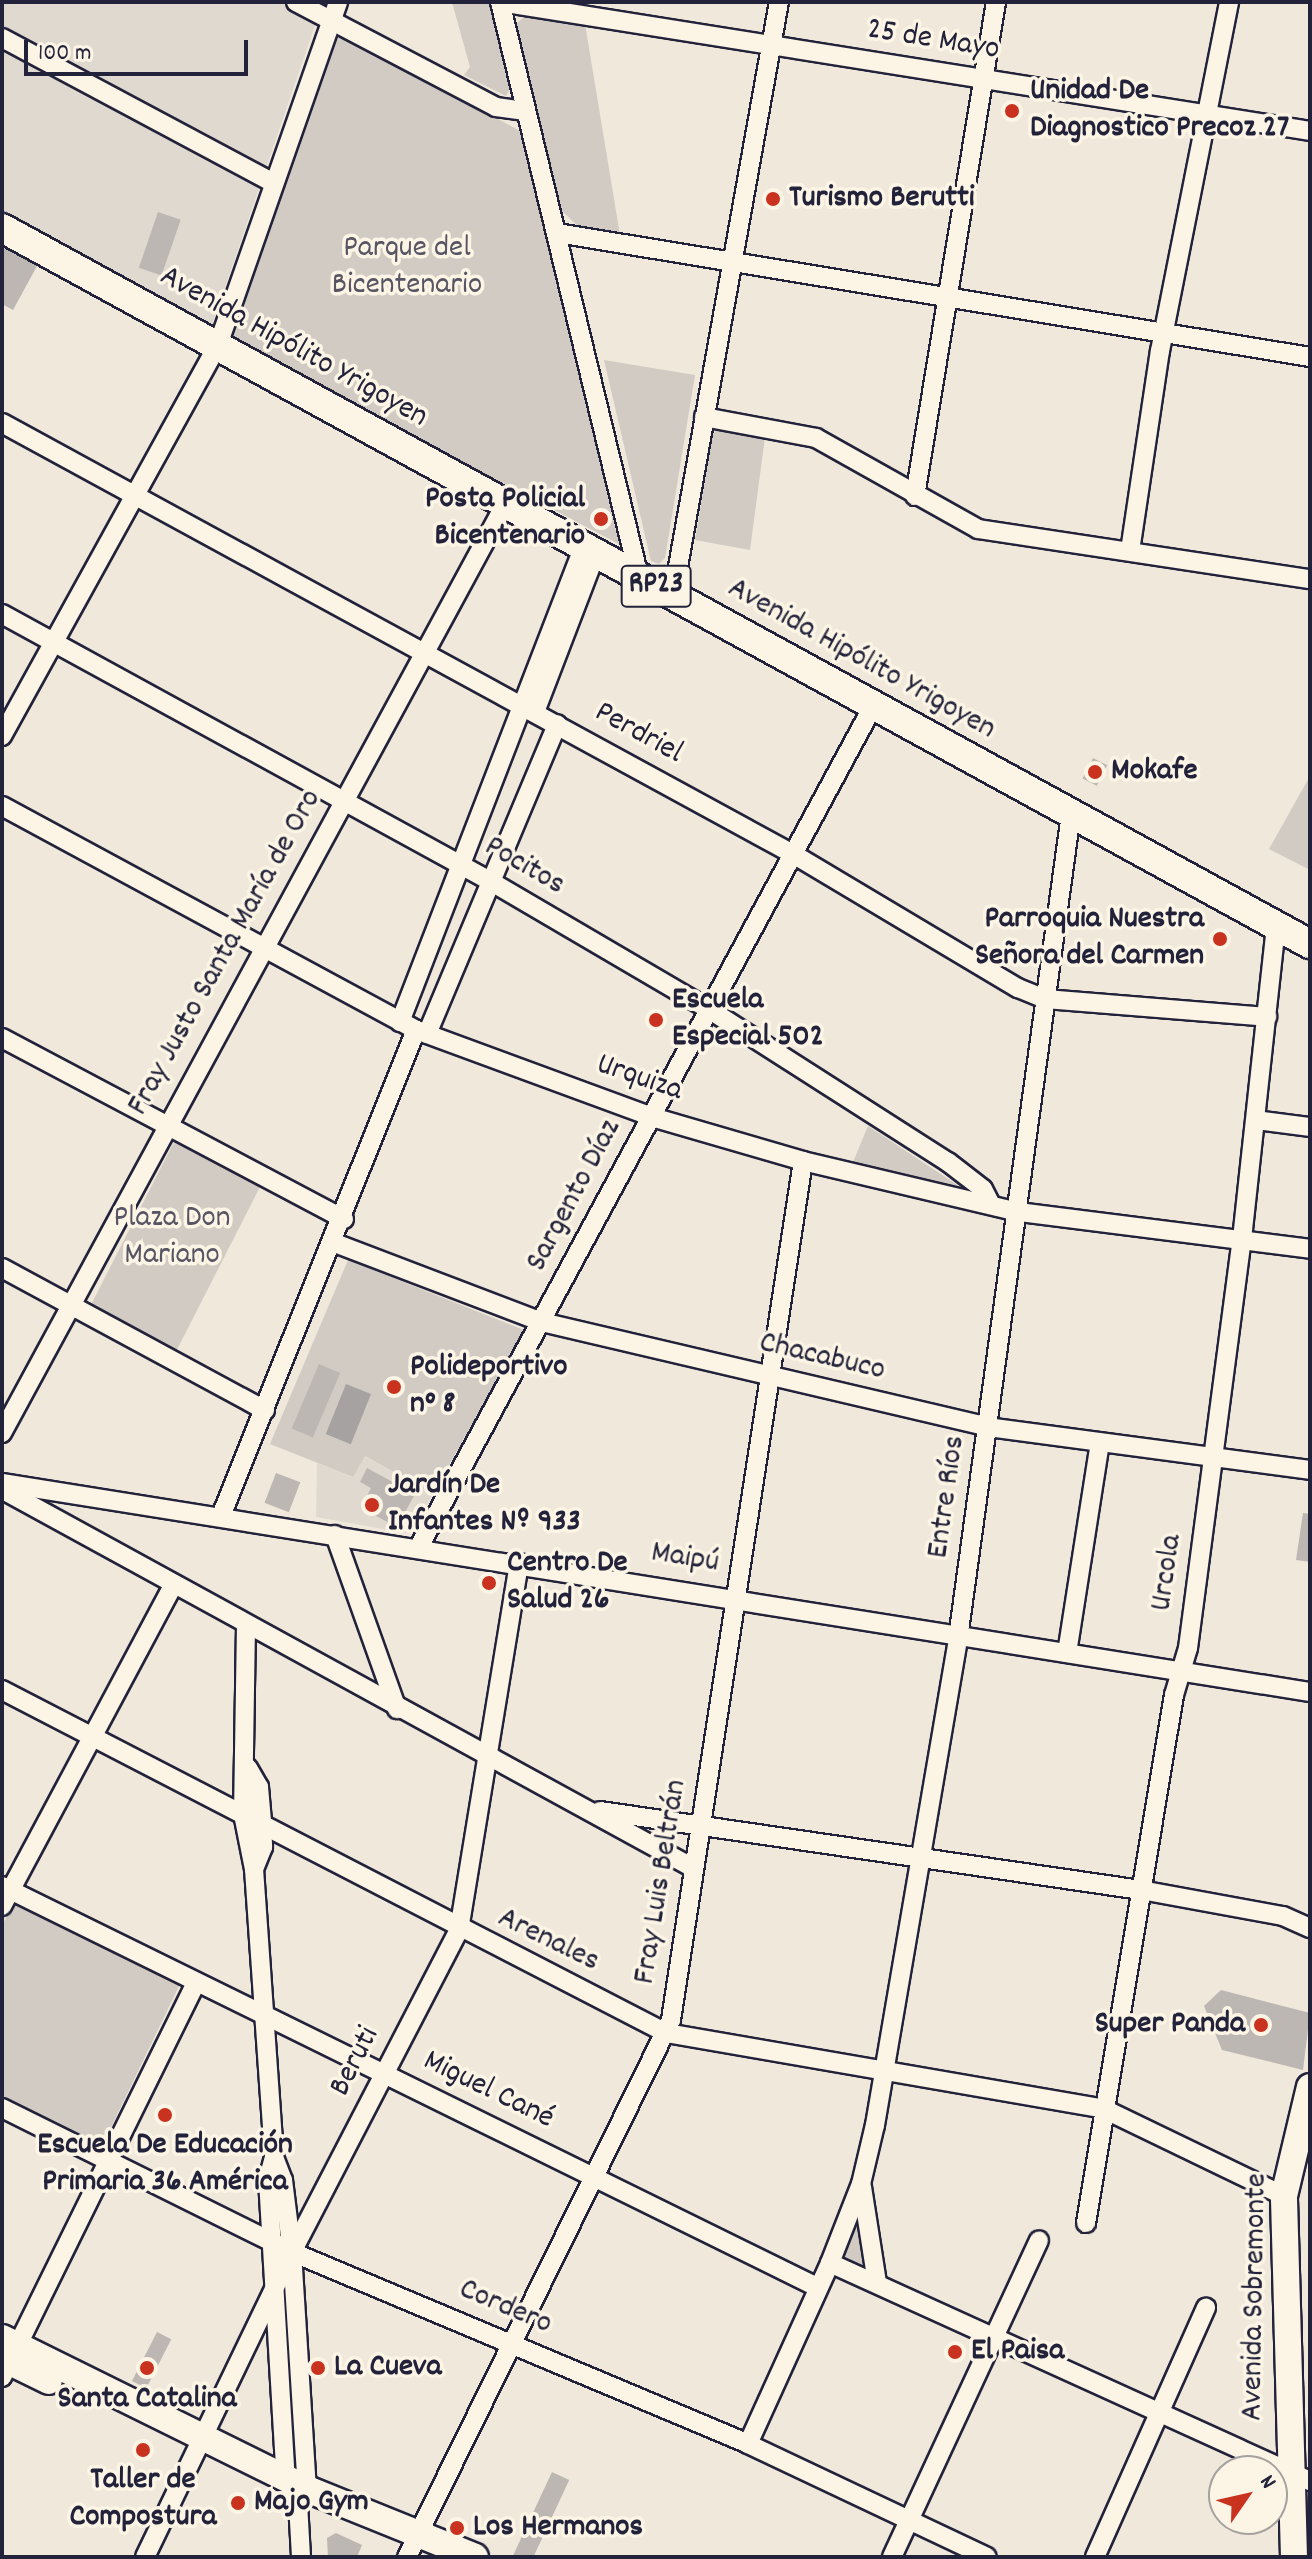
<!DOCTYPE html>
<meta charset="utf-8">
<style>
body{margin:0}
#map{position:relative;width:1312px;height:2559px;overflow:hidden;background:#efe8db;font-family:Dekko,sans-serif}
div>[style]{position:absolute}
.built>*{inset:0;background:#e0d9cf}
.green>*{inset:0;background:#d1cbc3;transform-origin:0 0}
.water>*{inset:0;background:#a6a2a2;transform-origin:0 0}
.building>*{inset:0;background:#bcb7b3;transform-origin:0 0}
.roads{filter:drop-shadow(2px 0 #22223b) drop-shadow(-2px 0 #22223b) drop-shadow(0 2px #22223b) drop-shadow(0 -2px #22223b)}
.minor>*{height:18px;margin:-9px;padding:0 9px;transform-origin:9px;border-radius:9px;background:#fcf5e5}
.secondary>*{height:26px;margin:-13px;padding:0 13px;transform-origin:13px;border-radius:13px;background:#fcf5e5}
.primary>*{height:28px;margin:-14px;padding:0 14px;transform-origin:14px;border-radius:14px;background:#fcf5e5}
.dots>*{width:22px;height:22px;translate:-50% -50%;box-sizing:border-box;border:4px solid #fcf5e5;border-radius:50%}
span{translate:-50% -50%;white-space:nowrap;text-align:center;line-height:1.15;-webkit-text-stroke:7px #fcf5e5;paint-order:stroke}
.shield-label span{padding:2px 6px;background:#fcf5e5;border:2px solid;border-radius:6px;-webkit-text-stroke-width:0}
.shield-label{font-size:30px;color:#22223b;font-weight:700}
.street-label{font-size:32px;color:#22223b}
.poi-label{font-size:32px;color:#22223b;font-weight:700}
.left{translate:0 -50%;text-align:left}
.right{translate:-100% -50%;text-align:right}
.park-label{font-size:32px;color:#575564}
.frame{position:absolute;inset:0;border:4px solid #22223b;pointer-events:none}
.north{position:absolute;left:1208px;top:2455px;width:80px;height:80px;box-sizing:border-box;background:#fcf5e5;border:2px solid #a5a1a1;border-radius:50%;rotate:56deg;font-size:22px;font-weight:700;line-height:32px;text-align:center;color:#22223b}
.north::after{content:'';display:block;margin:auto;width:28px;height:36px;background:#c8321e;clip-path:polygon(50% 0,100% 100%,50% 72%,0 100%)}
.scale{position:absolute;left:24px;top:40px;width:224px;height:36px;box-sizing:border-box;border:4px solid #22223b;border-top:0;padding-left:10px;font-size:24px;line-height:28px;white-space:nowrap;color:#22223b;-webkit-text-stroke:6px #fcf5e5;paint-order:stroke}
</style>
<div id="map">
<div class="built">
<div style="clip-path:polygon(2px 2px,323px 2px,211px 328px,2px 213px)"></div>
<div style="clip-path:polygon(364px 1456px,433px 1494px,414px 1528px,405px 1533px,316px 1517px,317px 1463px,352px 1477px)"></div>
</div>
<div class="green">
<div style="clip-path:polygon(452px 2px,489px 2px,510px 89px,506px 96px,464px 75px,470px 67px)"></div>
<div style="clip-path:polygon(526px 15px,585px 24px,620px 235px,580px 228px,562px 211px,514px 26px)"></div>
<div style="clip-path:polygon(343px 35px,522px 132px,619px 544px,229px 340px,332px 43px)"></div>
<div style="clip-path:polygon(604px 360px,695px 375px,665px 558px,659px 564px,651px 561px)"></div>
<div style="clip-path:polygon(720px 429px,765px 437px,750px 550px,695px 540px,713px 433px)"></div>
<div style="clip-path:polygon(1310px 776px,1310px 870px,1269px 849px)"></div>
<div style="clip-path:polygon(868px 1126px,968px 1192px,853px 1162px)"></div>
<div style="left:176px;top:1138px;width:97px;height:188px;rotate:27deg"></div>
<div style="clip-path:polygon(348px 1260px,524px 1330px,433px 1494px,365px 1456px,353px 1477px,270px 1444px)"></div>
<div style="clip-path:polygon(15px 1905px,180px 1984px,102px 2146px,2px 2099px,2px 1924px)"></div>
<div style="clip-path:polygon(858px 2216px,869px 2264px,863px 2270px,839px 2259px)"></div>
</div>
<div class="water">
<div style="left:346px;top:1384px;width:27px;height:54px;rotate:22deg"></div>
</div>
<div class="building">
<div style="left:158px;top:212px;width:24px;height:59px;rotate:19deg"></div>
<div style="clip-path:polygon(2px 247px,37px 266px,13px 310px,2px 304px)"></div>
<div style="left:1093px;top:758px;width:16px;height:23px;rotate:27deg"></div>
<div style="left:319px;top:1364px;width:23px;height:70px;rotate:23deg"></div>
<div style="clip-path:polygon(367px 1468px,415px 1494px,397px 1527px,361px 1508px,371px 1488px,360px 1482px)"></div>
<div style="left:276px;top:1473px;width:26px;height:32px;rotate:21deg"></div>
<div style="clip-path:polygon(1303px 1513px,1310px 1514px,1310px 1562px,1296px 1560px)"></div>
<div style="clip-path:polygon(1221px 1990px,1310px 2013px,1303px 2070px,1222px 2050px,1204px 2006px)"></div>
<div style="left:157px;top:2332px;width:16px;height:55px;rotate:27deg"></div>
<div style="left:552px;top:2472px;width:19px;height:93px;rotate:25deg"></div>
<div style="clip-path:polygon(336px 2533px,362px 2545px,357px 2557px,328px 2557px,327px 2538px)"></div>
</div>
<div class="roads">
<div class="minor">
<div style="left:296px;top:2px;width:226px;rotate:27.7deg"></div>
<div style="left:496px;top:107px;width:30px;rotate:8deg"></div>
<div style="left:500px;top:2px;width:820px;rotate:9.05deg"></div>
<div style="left:500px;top:2px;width:592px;rotate:76.41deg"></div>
<div style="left:2px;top:38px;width:308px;rotate:28.1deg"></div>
<div style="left:557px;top:233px;width:763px;rotate:9.35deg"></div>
<div style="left:704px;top:417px;width:114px;rotate:10.6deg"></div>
<div style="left:816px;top:438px;width:186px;rotate:29.3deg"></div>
<div style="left:978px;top:529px;width:336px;rotate:8.6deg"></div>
<div style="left:2px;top:423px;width:901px;rotate:28.59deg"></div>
<div style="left:793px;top:854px;width:262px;rotate:30.8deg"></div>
<div style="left:1018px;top:988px;width:29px;rotate:22deg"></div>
<div style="left:1045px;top:999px;width:223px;rotate:4.6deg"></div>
<div style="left:915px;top:496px;width:501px;rotate:-80.69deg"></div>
<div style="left:1130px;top:551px;width:202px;rotate:-81.5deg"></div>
<div style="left:1160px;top:351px;width:356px;rotate:-78.8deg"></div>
<div style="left:673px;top:595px;width:602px;rotate:-79.87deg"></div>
<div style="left:2px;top:614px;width:556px;rotate:28.68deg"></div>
<div style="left:490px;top:881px;width:255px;rotate:30.4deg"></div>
<div style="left:710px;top:1010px;width:282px;rotate:32.6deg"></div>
<div style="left:948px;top:1162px;width:44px;rotate:37.6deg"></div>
<div style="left:983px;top:1189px;width:18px;rotate:63deg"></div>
<div style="left:535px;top:712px;width:170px;rotate:-69deg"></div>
<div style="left:2px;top:736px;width:447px;rotate:-61.1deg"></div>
<div style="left:218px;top:345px;width:363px;rotate:-70.7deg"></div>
<div style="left:2px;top:806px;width:471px;rotate:28.4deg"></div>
<div style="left:416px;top:1030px;width:252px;rotate:20.2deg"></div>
<div style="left:652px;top:1117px;width:157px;rotate:16.2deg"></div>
<div style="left:803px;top:1161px;width:222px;rotate:13.3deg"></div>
<div style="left:1019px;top:1212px;width:293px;rotate:7.2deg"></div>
<div style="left:400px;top:1022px;width:510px;rotate:-68.87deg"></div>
<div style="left:427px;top:1034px;width:336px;rotate:-67.2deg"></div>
<div style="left:2px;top:1038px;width:387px;rotate:27.9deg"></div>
<div style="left:1256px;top:1120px;width:54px;rotate:7.4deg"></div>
<div style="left:335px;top:1243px;width:222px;rotate:20.9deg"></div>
<div style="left:542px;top:1322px;width:458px;rotate:13.2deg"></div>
<div style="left:988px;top:1427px;width:325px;rotate:7.6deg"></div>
<div style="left:2px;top:1268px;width:299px;rotate:28.4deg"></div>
<div style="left:2px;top:1433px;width:1058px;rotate:-61.55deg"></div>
<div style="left:2px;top:1483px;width:1325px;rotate:9.08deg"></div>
<div style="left:5px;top:1491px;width:785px;rotate:28.72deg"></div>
<div style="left:221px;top:1516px;width:524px;rotate:-68.14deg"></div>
<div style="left:335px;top:1535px;width:185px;rotate:70.4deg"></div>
<div style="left:420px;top:1545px;width:953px;rotate:-61.63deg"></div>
<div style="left:246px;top:1625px;width:189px;rotate:90.9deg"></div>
<div style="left:243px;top:1814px;width:56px;rotate:78.7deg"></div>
<div style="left:254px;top:1869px;width:289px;rotate:86deg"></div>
<div style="left:274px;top:2157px;width:25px;rotate:69deg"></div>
<div style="left:283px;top:2180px;width:73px;rotate:82.9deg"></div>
<div style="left:292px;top:2252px;width:237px;rotate:86.4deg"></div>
<div style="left:307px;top:2489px;width:17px;rotate:123deg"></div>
<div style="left:1067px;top:1653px;width:213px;rotate:-81.1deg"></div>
<div style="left:2px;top:1690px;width:747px;rotate:27.32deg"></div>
<div style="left:666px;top:2033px;width:445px;rotate:9.8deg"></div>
<div style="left:1104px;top:2109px;width:200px;rotate:25.8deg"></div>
<div style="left:248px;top:1768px;width:22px;rotate:60deg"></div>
<div style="left:259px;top:1787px;width:38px;rotate:85deg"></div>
<div style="left:262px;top:1825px;width:22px;rotate:87deg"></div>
<div style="left:263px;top:1847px;width:24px;rotate:112deg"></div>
<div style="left:600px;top:1811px;width:547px;rotate:8.31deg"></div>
<div style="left:1141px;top:1890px;width:144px;rotate:10.4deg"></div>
<div style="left:1283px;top:1916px;width:30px;rotate:24deg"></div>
<div style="left:2px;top:1886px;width:908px;rotate:26.2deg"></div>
<div style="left:2px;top:1906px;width:361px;rotate:-61.9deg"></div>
<div style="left:2px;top:2108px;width:324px;rotate:26.4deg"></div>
<div style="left:292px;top:2252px;width:495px;rotate:22.8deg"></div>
<div style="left:748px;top:2444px;width:264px;rotate:25.3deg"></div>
<div style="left:274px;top:2157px;width:24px;rotate:105deg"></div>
<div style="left:268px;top:2180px;width:300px;rotate:86.6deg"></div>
<div style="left:286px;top:2479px;width:27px;rotate:63deg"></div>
<div style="left:298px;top:2503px;width:54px;rotate:86.8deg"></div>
<div style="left:862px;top:2187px;width:97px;rotate:81.1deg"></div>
<div style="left:1086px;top:2223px;width:535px;rotate:-80.54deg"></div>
<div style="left:1174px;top:1695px;width:49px;rotate:-73.4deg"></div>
<div style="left:1188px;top:1648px;width:413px;rotate:-82.5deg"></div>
<div style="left:1242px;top:1239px;width:316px;rotate:-83.8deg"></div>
<div style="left:830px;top:2263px;width:527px;rotate:24.43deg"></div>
<div style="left:2px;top:2377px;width:440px;rotate:-63.8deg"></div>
<div style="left:748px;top:2444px;width:199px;rotate:-65.6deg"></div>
<div style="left:830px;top:2263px;width:85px;rotate:-68.6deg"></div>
<div style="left:861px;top:2184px;width:61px;rotate:-76.7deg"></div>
<div style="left:875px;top:2125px;width:494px;rotate:-80.3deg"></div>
<div style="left:958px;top:1638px;width:832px;rotate:-82.19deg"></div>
<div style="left:145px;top:2557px;width:339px;rotate:-64.3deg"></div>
<div style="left:292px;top:2252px;width:363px;rotate:-62.6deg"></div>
<div style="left:459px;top:1930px;width:372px;rotate:-80.7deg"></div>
<div style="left:407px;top:2557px;width:598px;rotate:-63.82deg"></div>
<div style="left:671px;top:2020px;width:869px;rotate:-81.26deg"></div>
<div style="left:892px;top:2557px;width:349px;rotate:-65.1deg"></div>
<div style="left:1095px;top:2557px;width:273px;rotate:-66deg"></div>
</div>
<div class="secondary">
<div style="left:2px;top:2338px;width:340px;rotate:26.3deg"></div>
<div style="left:307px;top:2489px;width:181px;rotate:22deg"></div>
<div style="left:2px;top:2358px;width:52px;rotate:26.1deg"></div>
<div style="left:1294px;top:2557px;width:361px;rotate:-91.6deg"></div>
<div style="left:1284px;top:2196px;width:112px;rotate:-76.6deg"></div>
</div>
<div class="primary">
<div style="left:2px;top:228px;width:1491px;rotate:28.7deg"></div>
</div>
</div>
<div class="dots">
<div style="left:1012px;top:111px;background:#c8321e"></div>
<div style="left:773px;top:199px;background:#c8321e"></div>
<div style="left:601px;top:519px;background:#c8321e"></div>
<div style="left:1095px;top:772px;background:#c8321e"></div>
<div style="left:1220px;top:939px;background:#c8321e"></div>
<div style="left:656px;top:1020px;background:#c8321e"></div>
<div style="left:394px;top:1387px;background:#c8321e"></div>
<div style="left:372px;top:1505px;background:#c8321e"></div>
<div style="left:489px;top:1583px;background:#c8321e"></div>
<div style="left:1261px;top:2025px;background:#c8321e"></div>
<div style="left:165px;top:2115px;background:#c8321e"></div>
<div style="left:955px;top:2352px;background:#c8321e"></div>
<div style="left:147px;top:2368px;background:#c8321e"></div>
<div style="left:318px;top:2368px;background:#c8321e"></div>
<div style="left:143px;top:2450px;background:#c8321e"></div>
<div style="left:238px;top:2503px;background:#c8321e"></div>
<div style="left:457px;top:2528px;background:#c8321e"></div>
</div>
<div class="shield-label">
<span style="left:656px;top:586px">RP23</span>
</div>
<div class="street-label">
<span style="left:933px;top:41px;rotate:9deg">25 de Mayo</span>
<span style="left:293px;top:348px;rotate:29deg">Avenida Hipólito Yrigoyen</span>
<span style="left:861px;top:660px;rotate:29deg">Avenida Hipólito Yrigoyen</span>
<span style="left:638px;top:734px;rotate:29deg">Perdriel</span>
<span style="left:524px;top:867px;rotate:30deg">Pocitos</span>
<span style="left:226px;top:953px;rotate:-61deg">Fray Justo Santa María de Oro</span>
<span style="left:639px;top:1079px;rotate:19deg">Urquiza</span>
<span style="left:575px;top:1196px;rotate:-62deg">Sargento Díaz</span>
<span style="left:822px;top:1358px;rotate:13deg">Chacabuco</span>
<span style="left:948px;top:1497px;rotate:-82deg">Entre Ríos</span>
<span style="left:685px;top:1559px;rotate:9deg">Maipú</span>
<span style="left:1168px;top:1573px;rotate:-82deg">Urcola</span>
<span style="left:662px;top:1882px;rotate:-81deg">Fray Luis Beltrán</span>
<span style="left:548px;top:1941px;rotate:26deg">Arenales</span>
<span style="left:356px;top:2062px;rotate:-63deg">Beruti</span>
<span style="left:488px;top:2091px;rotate:26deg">Miguel Cané</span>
<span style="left:1256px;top:2297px;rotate:-89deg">Avenida Sobremonte</span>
<span style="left:505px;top:2308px;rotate:23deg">Cordero</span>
</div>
<div class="poi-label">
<span class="left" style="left:1030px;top:111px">Unidad De<br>Diagnostico Precoz 27</span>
<span class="left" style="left:789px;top:199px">Turismo Berutti</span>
<span class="right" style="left:585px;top:519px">Posta Policial<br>Bicentenario</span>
<span class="left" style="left:1111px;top:772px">Mokafe</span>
<span class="right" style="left:1204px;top:939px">Parroquia Nuestra<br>Señora del Carmen</span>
<span class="left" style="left:672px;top:1020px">Escuela<br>Especial 502</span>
<span class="left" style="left:410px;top:1387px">Polideportivo<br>n° 8</span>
<span class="left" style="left:388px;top:1505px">Jardín De<br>Infantes Nº 933</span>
<span class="left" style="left:507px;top:1583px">Centro De<br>Salud 26</span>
<span class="right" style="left:1245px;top:2025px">Super Panda</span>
<span style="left:165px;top:2165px">Escuela De Educación<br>Primaria 36 América</span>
<span class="left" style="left:971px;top:2352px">El Paisa</span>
<span class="left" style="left:334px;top:2368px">La Cueva</span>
<span style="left:147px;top:2400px">Santa Catalina</span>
<span style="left:143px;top:2500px">Taller de<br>Compostura</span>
<span class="left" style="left:254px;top:2503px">Majo Gym</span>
<span class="left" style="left:473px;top:2528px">Los Hermanos</span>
</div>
<div class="park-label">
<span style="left:407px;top:268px">Parque del<br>Bicentenario</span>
<span style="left:172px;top:1238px">Plaza Don<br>Mariano</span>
</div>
<div class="frame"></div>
<div class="north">N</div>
<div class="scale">100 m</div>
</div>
